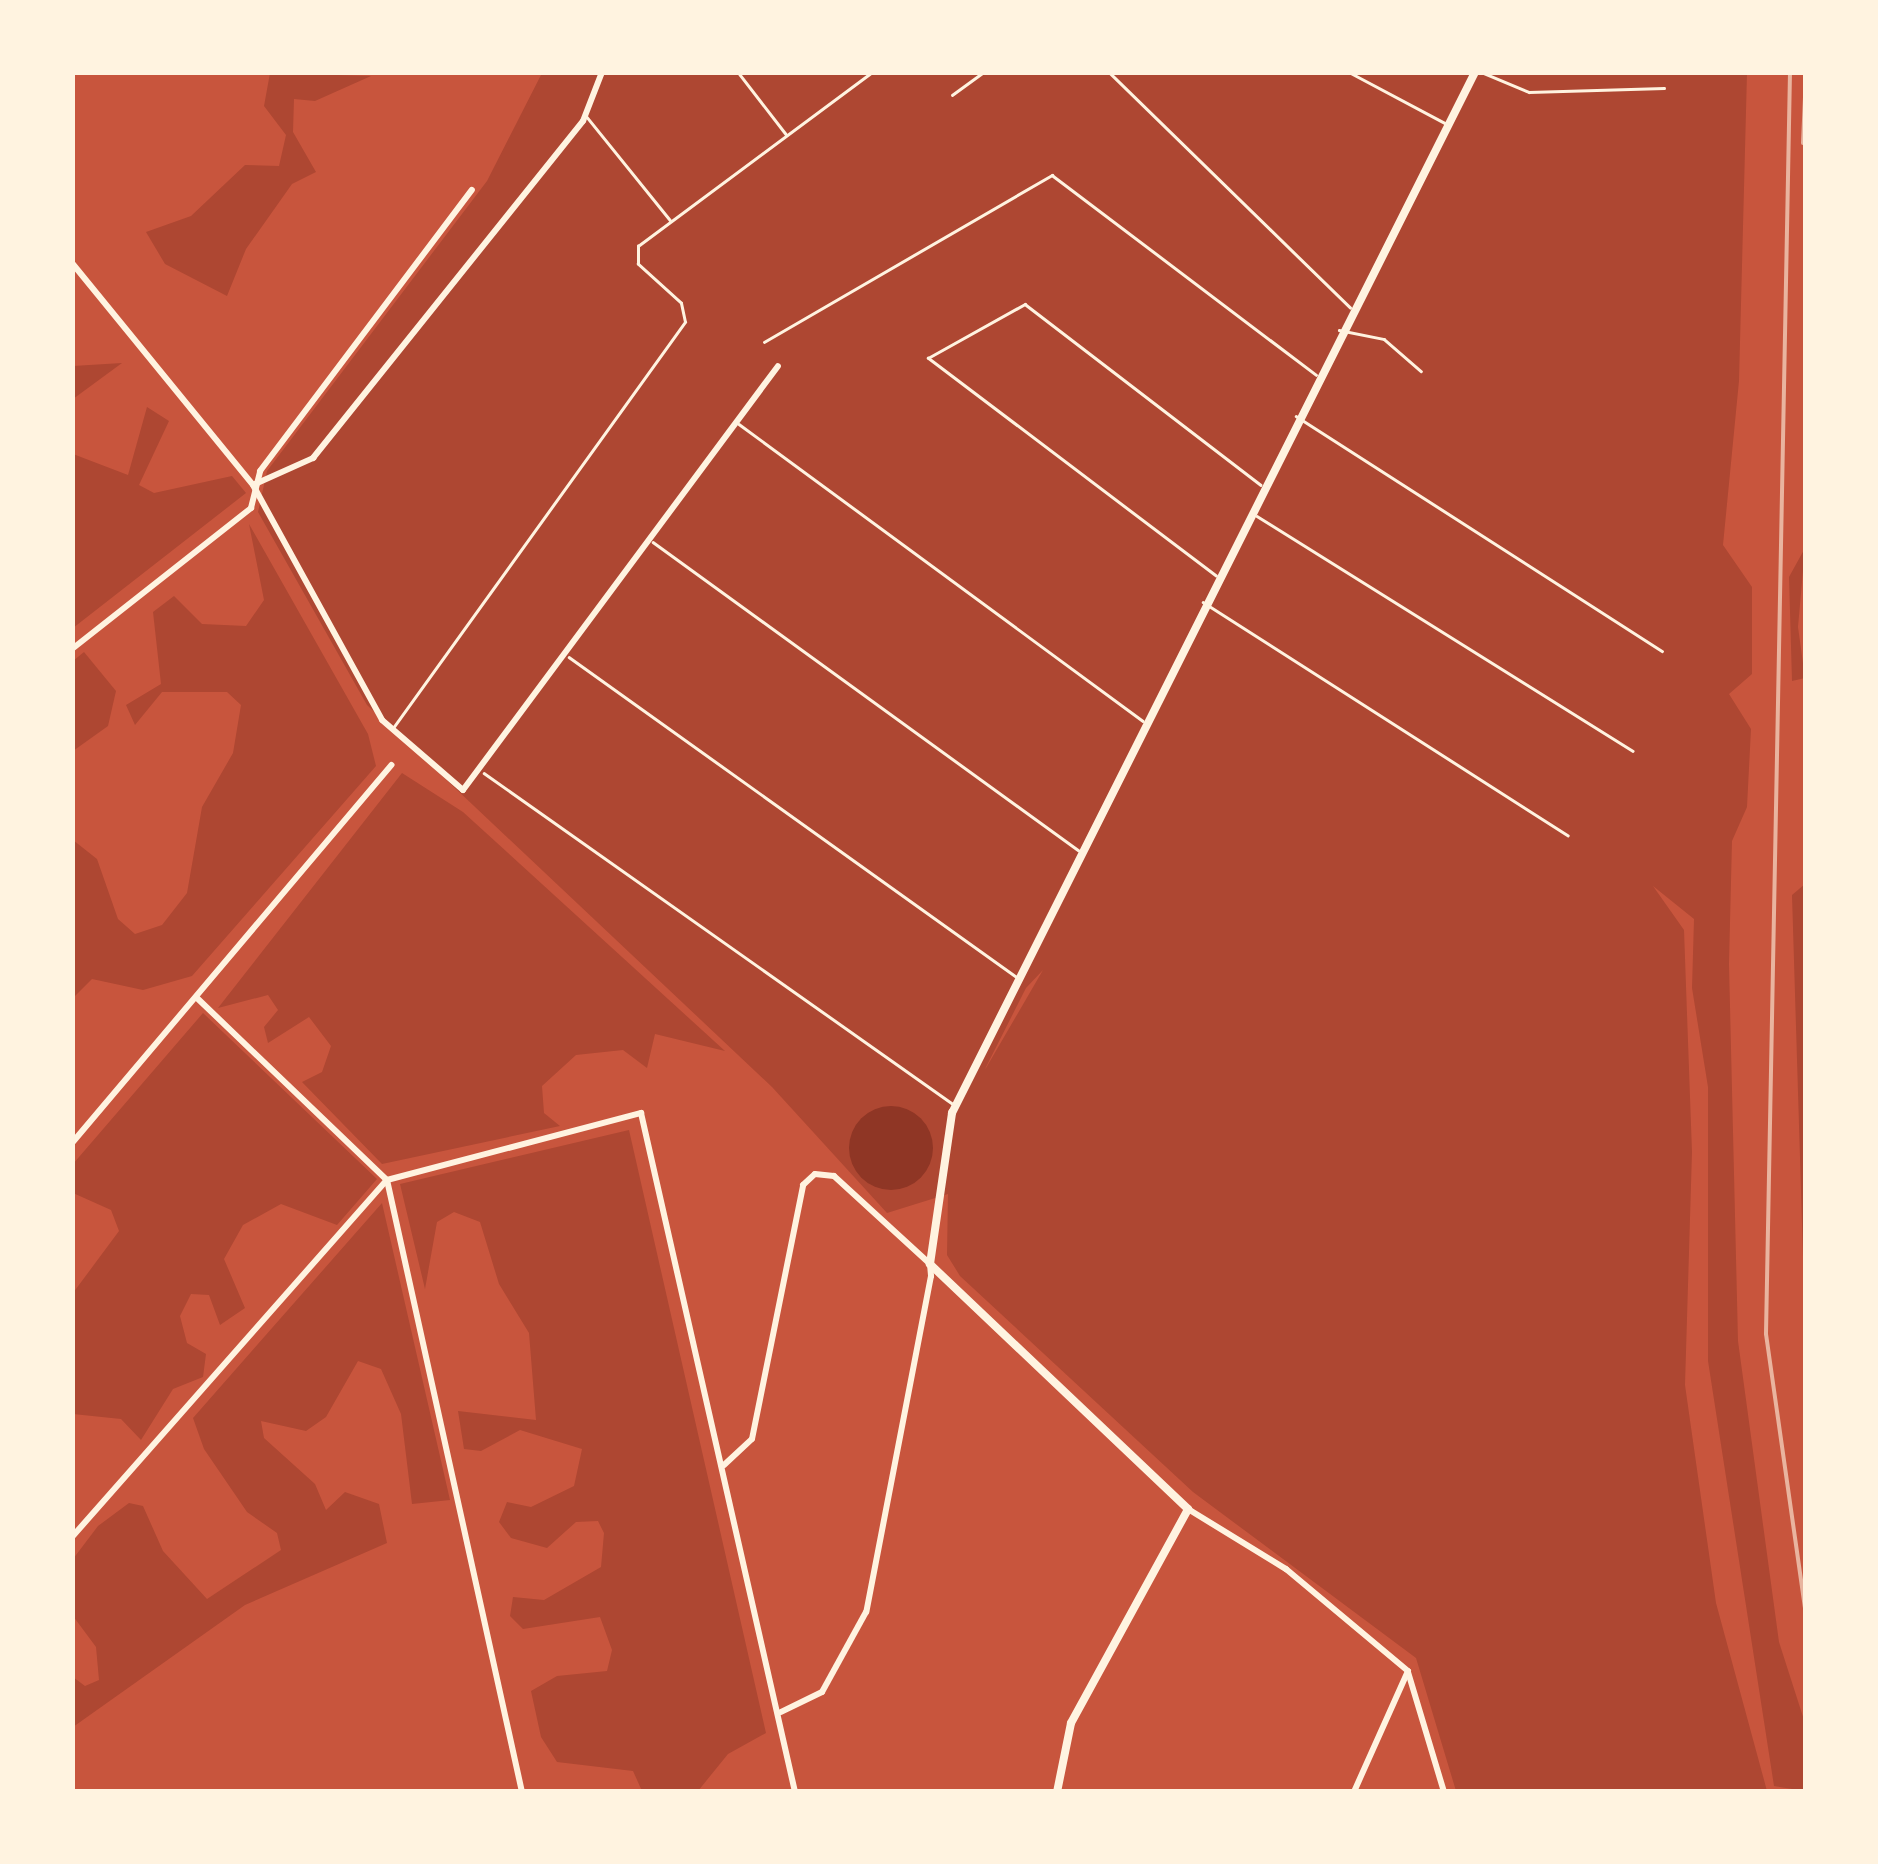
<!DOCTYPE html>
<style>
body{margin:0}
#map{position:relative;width:1878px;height:1864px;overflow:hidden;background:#c8553d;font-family:"PT Sans",sans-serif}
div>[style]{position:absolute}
.green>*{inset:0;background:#ae4732}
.water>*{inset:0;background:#8f3625}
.round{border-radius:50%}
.service>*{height:2.5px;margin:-1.25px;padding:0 1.25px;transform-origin:1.25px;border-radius:1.25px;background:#fff3e0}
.minor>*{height:6px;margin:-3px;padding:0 3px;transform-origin:3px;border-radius:3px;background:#fff3e0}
.tertiary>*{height:8px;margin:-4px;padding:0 4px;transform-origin:4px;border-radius:4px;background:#fff3e0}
.rail>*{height:4px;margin:-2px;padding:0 2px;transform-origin:2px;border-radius:2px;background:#e9b49f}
span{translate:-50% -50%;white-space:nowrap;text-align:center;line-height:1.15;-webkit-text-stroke:8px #fff3e0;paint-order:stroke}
.frame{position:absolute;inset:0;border:75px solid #fff3e0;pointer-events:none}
</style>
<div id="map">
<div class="green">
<div style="clip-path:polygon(270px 73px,371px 76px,315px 101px,294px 99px,293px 132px,316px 172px,292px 184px,246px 249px,227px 296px,165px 264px,146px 232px,191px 216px,245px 165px,279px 166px,286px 135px,264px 106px)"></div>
<div style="clip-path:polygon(evenodd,542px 73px,1747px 73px,1739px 381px,1723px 545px,1752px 587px,1752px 674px,1729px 694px,1751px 729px,1747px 807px,1732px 841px,1729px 964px,1738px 1341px,1779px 1642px,1805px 1723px,1805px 1791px,1774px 1786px,1708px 1361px,1708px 1087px,1692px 988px,1694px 919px,1653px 886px,1684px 930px,1692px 1152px,1685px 1385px,1716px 1603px,1767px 1791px,1456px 1791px,1416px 1658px,1193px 1492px,960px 1276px,947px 1255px,948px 1194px,887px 1213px,772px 1087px,367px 705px,258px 512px,267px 471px,487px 181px,542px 73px,1043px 970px,986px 1068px,985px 1069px,1026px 988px,1043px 970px)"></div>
<div style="clip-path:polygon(122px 363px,73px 399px,73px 366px)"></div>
<div style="clip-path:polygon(147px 407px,169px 421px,139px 485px,154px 493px,232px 476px,246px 493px,73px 628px,73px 454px,128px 475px)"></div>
<div style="clip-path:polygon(249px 524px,368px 734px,376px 766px,192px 976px,143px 990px,92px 979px,73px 998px,73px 840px,97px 859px,118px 919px,135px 934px,162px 925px,187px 893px,202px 807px,233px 753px,241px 705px,227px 692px,162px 692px,135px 725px,126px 705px,161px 684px,153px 612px,174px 596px,202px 624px,246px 626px,264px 600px)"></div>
<div style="clip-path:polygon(1805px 548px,1798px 627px,1805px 678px,1792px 681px,1789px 577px)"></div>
<div style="clip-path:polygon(84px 652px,116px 691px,108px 726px,73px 751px,73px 661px)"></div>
<div style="clip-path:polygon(402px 773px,463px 812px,725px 1051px,655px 1034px,647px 1068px,623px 1050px,576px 1055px,542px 1086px,544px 1113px,560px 1126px,382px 1164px,302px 1082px,322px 1072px,331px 1046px,309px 1017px,268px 1043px,264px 1027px,278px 1010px,268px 995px,218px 1008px)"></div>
<div style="clip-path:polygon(1805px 884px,1806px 884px,1805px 1322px,1792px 895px)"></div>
<div style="clip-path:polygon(203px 1013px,377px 1179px,337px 1225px,281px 1204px,243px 1225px,224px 1259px,245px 1308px,220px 1325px,209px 1295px,191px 1294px,180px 1316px,187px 1343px,206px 1354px,203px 1377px,173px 1389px,141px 1440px,121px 1419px,73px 1414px,73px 1293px,119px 1231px,111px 1210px,73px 1193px,73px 1164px)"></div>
<div style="clip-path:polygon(629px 1130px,766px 1733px,728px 1754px,698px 1791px,642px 1791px,633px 1771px,557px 1762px,541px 1737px,531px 1691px,557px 1676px,607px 1671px,612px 1650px,600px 1617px,523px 1629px,510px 1616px,513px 1597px,544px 1600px,601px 1567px,604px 1533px,598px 1521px,576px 1522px,547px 1548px,511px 1538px,499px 1522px,507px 1502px,531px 1507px,574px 1486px,582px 1449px,520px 1430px,481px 1451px,464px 1449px,458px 1411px,536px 1420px,529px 1333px,499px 1284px,480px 1222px,454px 1212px,437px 1222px,425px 1289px,400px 1184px)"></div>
<div style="clip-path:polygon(382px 1203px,450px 1500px,412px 1504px,401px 1414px,381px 1369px,358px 1361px,326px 1417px,306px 1431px,261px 1421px,264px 1438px,315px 1484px,326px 1510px,345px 1492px,379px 1504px,387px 1543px,245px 1605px,73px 1727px,73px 1677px,85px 1686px,99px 1680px,96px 1647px,73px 1616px,73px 1559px,98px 1526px,129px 1503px,143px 1506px,163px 1551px,207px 1599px,281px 1550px,277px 1533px,247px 1512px,204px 1449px,193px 1418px)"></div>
</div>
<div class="water">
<div class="round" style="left:849px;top:1106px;width:84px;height:84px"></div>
</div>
<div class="service">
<div style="left:738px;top:72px;width:78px;rotate:52.3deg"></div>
<div style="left:1109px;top:72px;width:337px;rotate:44.3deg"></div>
<div style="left:1349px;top:72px;width:109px;rotate:28deg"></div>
<div style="left:1481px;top:72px;width:52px;rotate:22.6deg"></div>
<div style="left:1529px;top:92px;width:135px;rotate:-1.7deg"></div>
<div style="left:952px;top:95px;width:39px;rotate:-36deg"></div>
<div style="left:587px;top:117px;width:132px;rotate:51.1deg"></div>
<div style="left:1339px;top:330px;width:46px;rotate:11.3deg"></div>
<div style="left:1384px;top:339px;width:49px;rotate:40.9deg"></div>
<div style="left:764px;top:342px;width:333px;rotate:-30.1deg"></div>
<div style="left:1052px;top:175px;width:331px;rotate:37.1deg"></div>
<div style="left:1296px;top:416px;width:435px;rotate:32.7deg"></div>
<div style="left:739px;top:424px;width:501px;rotate:36.32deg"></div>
<div style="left:1257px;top:516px;width:443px;rotate:32deg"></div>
<div style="left:653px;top:542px;width:525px;rotate:35.93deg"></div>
<div style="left:1216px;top:576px;width:361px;rotate:-142.9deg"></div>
<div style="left:928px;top:358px;width:111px;rotate:-29.1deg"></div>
<div style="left:1025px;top:304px;width:297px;rotate:37.5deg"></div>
<div style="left:1203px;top:602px;width:433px;rotate:32.6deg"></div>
<div style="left:569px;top:657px;width:552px;rotate:35.56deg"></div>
<div style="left:393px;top:728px;width:500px;rotate:-54.28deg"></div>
<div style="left:685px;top:322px;width:19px;rotate:-102deg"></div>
<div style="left:681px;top:303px;width:58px;rotate:-137.8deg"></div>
<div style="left:638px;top:264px;width:18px;rotate:-90deg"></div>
<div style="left:638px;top:246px;width:292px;rotate:-36.6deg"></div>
<div style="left:484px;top:773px;width:574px;rotate:35.21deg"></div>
</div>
<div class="minor">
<div style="left:72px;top:263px;width:286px;rotate:50.8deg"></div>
<div style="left:253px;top:485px;width:268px;rotate:61.2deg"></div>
<div style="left:382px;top:720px;width:107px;rotate:40.8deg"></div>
<div style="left:463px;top:790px;width:528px;rotate:-53.39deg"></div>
<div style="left:255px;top:484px;width:64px;rotate:-24.1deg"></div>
<div style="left:313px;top:458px;width:432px;rotate:-51.3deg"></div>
<div style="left:583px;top:121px;width:53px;rotate:-68.8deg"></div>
<div style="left:72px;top:649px;width:228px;rotate:-38.2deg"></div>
<div style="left:251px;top:508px;width:38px;rotate:-76deg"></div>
<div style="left:260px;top:471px;width:352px;rotate:-53deg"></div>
<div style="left:197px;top:998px;width:263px;rotate:43.8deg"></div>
<div style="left:387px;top:1180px;width:627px;rotate:77.56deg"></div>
<div style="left:72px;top:1143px;width:495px;rotate:-49.8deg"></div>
<div style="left:724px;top:1465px;width:38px;rotate:-43deg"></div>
<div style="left:752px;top:1439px;width:259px;rotate:-78.6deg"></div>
<div style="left:803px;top:1185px;width:16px;rotate:-43deg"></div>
<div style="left:815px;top:1174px;width:19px;rotate:6deg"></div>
<div style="left:834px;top:1176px;width:130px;rotate:42.5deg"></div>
<div style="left:930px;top:1264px;width:12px;rotate:85deg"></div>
<div style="left:931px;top:1276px;width:342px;rotate:100.9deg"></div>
<div style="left:866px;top:1612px;width:91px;rotate:118.8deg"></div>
<div style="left:822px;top:1692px;width:46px;rotate:154deg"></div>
<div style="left:1188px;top:1509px;width:115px;rotate:31.5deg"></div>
<div style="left:1286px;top:1569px;width:159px;rotate:39.9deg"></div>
<div style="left:1408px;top:1671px;width:133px;rotate:114.1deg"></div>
<div style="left:72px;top:1537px;width:476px;rotate:-48.6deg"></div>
<div style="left:387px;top:1180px;width:263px;rotate:-14.8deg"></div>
<div style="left:641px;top:1113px;width:696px;rotate:77.22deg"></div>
<div style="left:1408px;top:1672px;width:125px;rotate:73.3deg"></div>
</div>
<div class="tertiary">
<div style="left:1057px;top:1792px;width:70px;rotate:-78.5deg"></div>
<div style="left:1071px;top:1723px;width:244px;rotate:-61.3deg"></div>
<div style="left:1188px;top:1509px;width:356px;rotate:-136.5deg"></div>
<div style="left:930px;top:1264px;width:153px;rotate:-81.7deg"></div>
<div style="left:952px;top:1113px;width:1165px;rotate:-63.32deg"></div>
</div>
<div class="rail">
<div style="left:1790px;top:72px;width:1262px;rotate:91.09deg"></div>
<div style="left:1766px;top:1334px;width:285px;rotate:81.9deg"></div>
<div style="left:1803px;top:143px;width:70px;rotate:-87.5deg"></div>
</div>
<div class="frame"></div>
</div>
